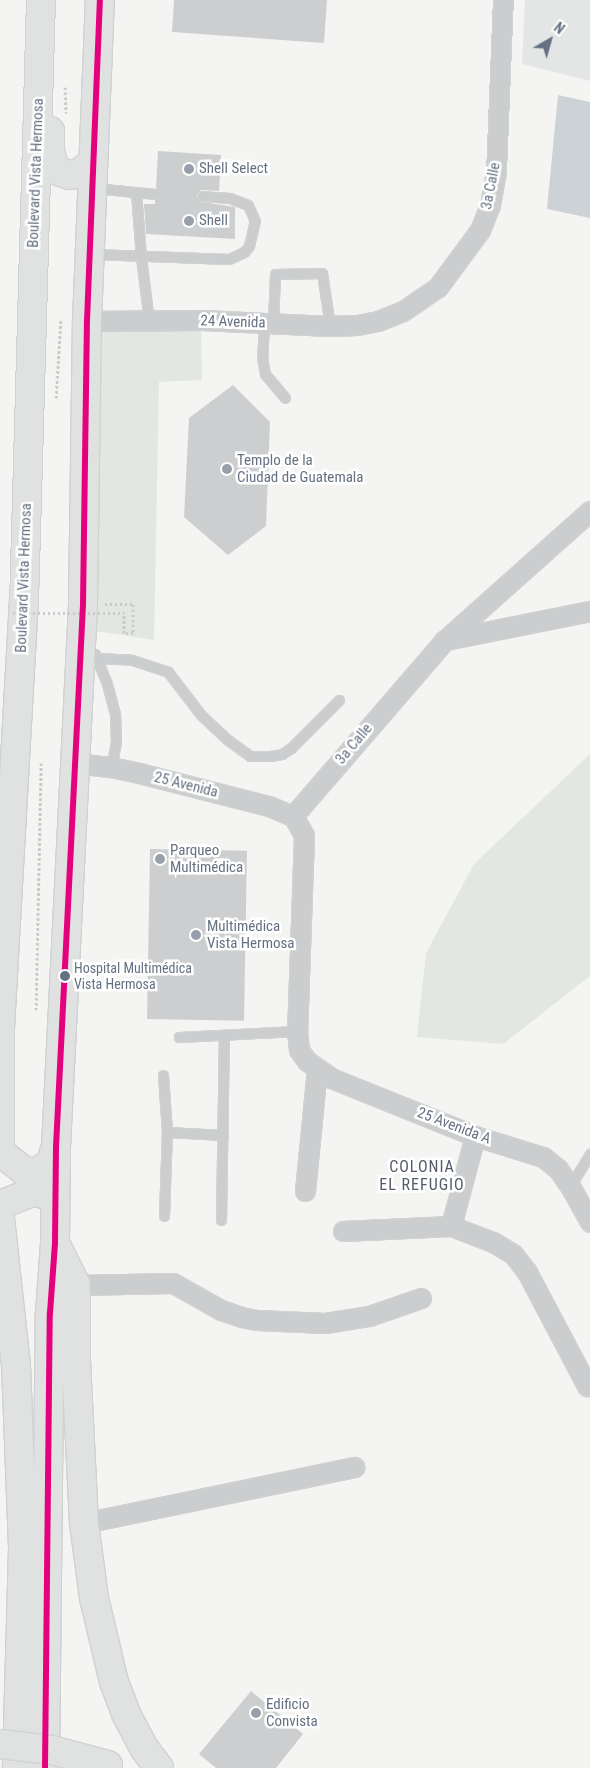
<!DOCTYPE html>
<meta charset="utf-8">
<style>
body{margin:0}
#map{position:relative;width:590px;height:1768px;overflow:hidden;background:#f4f5f3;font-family:"Roboto Condensed",sans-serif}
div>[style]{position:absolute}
.built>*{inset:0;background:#e4e6e6}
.green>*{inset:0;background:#e3e7e1}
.water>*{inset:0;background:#ccd2d6}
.building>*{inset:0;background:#cdcecf;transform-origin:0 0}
.path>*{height:3px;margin-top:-1.5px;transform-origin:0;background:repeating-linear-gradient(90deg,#cacacb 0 2.5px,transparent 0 5px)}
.roads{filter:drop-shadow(1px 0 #d0d1d1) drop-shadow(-1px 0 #d0d1d1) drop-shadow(0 1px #d0d1d1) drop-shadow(0 -1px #d0d1d1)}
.service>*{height:9px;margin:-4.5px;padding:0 4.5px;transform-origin:4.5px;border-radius:4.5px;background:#cccdce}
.minor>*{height:19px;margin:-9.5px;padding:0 9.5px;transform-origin:9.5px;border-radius:9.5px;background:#cccdce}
.primary>*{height:28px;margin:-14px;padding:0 14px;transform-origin:14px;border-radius:14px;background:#e0e1e1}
.trunk>*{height:28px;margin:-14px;padding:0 14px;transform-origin:14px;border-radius:14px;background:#e0e1e1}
.path-bridge>*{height:3px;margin-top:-1.5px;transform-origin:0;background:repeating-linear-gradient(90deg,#cacacb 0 2.5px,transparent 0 5px)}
.bridges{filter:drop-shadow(1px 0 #d1d2d2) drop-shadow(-1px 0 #d1d2d2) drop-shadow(0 1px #d1d2d2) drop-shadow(0 -1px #d1d2d2)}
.trunk-bridge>*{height:28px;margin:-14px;padding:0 14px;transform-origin:14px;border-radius:14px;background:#e0e1e1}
.bus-1>*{height:6px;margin:-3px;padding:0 3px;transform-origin:3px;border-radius:3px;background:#e5007d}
.dots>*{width:14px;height:14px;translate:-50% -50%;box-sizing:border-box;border:2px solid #fff;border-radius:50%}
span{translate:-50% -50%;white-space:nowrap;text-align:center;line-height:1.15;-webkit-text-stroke:5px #fff;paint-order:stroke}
.bus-label{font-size:14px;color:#657182}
.left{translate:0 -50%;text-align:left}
.poi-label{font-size:15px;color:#657182}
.street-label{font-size:15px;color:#657182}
.neighbourhood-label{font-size:16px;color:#535b68;letter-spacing:1px}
.north{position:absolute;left:525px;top:15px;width:50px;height:50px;-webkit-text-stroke:4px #fff;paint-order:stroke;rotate:38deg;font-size:14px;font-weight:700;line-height:20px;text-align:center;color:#657182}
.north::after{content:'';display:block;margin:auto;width:18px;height:22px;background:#657182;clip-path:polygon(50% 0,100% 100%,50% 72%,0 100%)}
</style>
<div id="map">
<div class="built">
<div style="clip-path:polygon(525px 0,590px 0,590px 81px,522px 64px)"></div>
</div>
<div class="green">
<div style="clip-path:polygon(201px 320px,202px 380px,159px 382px,154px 640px,82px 629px,87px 321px)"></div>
<div style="clip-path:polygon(590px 754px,590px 976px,503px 1044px,417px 1037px,426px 953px,474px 864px)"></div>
</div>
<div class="water">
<div style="clip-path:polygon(558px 95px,590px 102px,590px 218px,547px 209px)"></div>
</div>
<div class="building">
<div style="clip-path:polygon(174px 0,327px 0,324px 43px,172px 32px)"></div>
<div style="clip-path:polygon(158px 151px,221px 155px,219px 191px,201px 190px,197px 196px,202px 202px,235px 207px,235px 239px,146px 234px,144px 204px,155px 204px,155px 200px,162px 195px,161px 191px,156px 188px)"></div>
<div style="clip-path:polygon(233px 385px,270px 422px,266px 526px,228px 555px,184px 517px,189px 418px)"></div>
<div style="left:150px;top:849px;width:97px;height:170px;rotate:1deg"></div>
<div style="clip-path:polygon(251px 1691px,303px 1734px,276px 1768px,216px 1768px,199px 1754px)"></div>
</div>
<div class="path">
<div style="left:65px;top:87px;width:26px;rotate:88deg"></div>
<div style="left:56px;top:398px;width:79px;rotate:-86.4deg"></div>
<div style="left:105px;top:604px;width:28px"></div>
<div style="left:133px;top:604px;width:29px;rotate:90deg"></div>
<div style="left:133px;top:633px;width:9px;rotate:180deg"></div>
<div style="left:124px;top:633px;width:20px;rotate:-90deg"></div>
<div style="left:36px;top:1010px;width:247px;rotate:-88.8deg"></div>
</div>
<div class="roads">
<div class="service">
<div style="left:94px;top:188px;width:62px;rotate:5.5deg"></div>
<div style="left:136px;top:192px;width:65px;rotate:85.6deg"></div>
<div style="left:141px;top:257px;width:64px;rotate:82.9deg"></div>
<div style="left:93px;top:254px;width:136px;rotate:2.1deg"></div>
<div style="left:229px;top:259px;width:17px;rotate:-25deg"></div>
<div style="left:244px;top:252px;width:8px;rotate:-50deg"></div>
<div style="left:249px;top:246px;width:26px;rotate:-77deg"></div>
<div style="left:255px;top:221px;width:17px;rotate:-114deg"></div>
<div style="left:248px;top:205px;width:19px;rotate:-159deg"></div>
<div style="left:230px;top:198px;width:27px;rotate:-176deg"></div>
<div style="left:264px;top:324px;width:33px;rotate:93deg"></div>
<div style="left:262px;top:357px;width:17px;rotate:80deg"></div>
<div style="left:265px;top:374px;width:31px;rotate:50deg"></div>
<div style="left:273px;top:324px;width:50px;rotate:-87.7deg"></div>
<div style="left:275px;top:274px;width:47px;rotate:-1.2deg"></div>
<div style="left:322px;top:273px;width:54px;rotate:81.4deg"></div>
<div style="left:95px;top:654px;width:32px;rotate:68deg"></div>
<div style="left:107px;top:684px;width:30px;rotate:75deg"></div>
<div style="left:115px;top:713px;width:29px;rotate:88deg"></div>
<div style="left:116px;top:742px;width:25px;rotate:101deg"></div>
<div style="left:97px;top:658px;width:35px;rotate:3deg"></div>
<div style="left:132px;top:660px;width:38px;rotate:18deg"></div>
<div style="left:168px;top:672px;width:54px;rotate:52.5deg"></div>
<div style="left:201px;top:715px;width:37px;rotate:43deg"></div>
<div style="left:228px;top:740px;width:27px;rotate:36deg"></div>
<div style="left:250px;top:756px;width:20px"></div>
<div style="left:270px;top:756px;width:12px;rotate:-9deg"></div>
<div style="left:282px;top:754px;width:11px;rotate:-34deg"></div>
<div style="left:291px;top:748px;width:68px;rotate:-45deg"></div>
<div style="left:179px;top:1037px;width:118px;rotate:-2.9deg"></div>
<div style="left:163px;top:1075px;width:57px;rotate:86deg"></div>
<div style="left:167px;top:1132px;width:56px;rotate:3.1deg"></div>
<div style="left:570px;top:1186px;width:38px;rotate:-58deg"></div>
<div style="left:164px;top:1216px;width:84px;rotate:-88deg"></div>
<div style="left:221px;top:1220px;width:185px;rotate:-89.1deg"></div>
</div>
<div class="minor">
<div style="left:87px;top:321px;width:114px;rotate:-0.5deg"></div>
<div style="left:201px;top:320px;width:129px;rotate:2.7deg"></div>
<div style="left:330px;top:326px;width:27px;rotate:-2deg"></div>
<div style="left:357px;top:325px;width:21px;rotate:-11deg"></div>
<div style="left:378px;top:321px;width:27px;rotate:-22deg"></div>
<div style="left:403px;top:311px;width:42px;rotate:-34.4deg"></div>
<div style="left:438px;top:287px;width:71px;rotate:-53.6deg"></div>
<div style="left:480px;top:230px;width:27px;rotate:-68deg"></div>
<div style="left:490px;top:205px;width:34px;rotate:-80deg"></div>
<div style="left:496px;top:172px;width:172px;rotate:-87.7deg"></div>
<div style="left:445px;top:640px;width:148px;rotate:-11.3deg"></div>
<div style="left:76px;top:763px;width:35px;rotate:7deg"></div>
<div style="left:111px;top:767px;width:33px;rotate:12deg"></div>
<div style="left:143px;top:774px;width:130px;rotate:14.3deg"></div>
<div style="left:269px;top:806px;width:26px;rotate:23deg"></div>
<div style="left:293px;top:816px;width:22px;rotate:60deg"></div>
<div style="left:304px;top:835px;width:196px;rotate:92deg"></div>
<div style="left:297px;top:1031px;width:19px;rotate:84deg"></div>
<div style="left:299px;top:1050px;width:14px;rotate:54deg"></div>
<div style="left:307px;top:1061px;width:29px;rotate:35deg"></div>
<div style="left:331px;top:1078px;width:155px;rotate:21.9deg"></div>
<div style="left:475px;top:1136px;width:71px;rotate:17.2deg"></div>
<div style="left:543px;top:1157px;width:19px;rotate:39deg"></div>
<div style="left:558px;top:1169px;width:21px;rotate:55deg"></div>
<div style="left:570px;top:1186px;width:41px;rotate:60.9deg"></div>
<div style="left:293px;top:816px;width:231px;rotate:-49.2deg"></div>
<div style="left:444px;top:641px;width:195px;rotate:-41.7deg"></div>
<div style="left:305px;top:1191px;width:123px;rotate:-84.4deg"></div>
<div style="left:451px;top:1226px;width:93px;rotate:-75.1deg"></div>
<div style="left:343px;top:1231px;width:108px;rotate:-2.7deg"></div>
<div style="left:451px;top:1226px;width:45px;rotate:20.9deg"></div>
<div style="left:493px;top:1242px;width:23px;rotate:31deg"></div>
<div style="left:513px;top:1254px;width:23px;rotate:52deg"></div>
<div style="left:527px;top:1272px;width:129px;rotate:62.2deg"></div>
<div style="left:76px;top:1285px;width:97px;rotate:-1.2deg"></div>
<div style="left:173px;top:1283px;width:55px;rotate:29.4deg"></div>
<div style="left:221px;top:1310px;width:21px;rotate:19deg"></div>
<div style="left:241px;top:1317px;width:16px;rotate:11deg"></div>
<div style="left:257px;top:1320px;width:68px;rotate:2.5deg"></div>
<div style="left:325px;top:1323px;width:45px;rotate:-9deg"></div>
<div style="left:369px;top:1316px;width:55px;rotate:-19.1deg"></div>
<div style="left:84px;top:1523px;width:276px;rotate:-11.7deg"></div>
</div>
<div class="primary">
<div style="left:50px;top:131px;width:20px;rotate:90deg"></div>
<div style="left:50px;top:151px;width:12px;rotate:76deg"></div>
<div style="left:53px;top:163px;width:9px;rotate:58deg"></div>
<div style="left:58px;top:171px;width:12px;rotate:20deg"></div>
<div style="left:69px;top:175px;width:8px;rotate:-7deg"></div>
<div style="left:77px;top:174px;width:18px;rotate:-34deg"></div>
<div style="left:0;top:1152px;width:31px;rotate:38deg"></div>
<div style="left:24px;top:1171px;width:11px;rotate:10deg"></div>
<div style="left:35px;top:1173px;width:17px;rotate:-31deg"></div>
<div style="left:50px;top:1164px;width:18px;rotate:-71deg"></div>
<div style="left:0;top:1156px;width:128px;rotate:-90deg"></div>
<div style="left:0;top:1028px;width:425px;rotate:-86.8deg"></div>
<div style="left:24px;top:604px;width:604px;rotate:-88.39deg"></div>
<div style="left:0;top:1205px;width:31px;rotate:-22deg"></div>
<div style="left:29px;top:1193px;width:9px;rotate:-6deg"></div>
<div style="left:38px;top:1192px;width:18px;rotate:22deg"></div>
<div style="left:55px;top:1243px;width:96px;rotate:-89.4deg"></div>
<div style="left:56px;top:1147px;width:544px;rotate:-87.15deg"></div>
<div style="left:83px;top:604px;width:283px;rotate:-89.2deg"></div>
<div style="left:87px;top:321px;width:321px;rotate:-87.7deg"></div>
</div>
<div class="trunk">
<div style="left:0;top:1218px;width:148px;rotate:83.8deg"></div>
<div style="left:16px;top:1365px;width:183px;rotate:87.8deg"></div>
<div style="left:23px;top:1548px;width:220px;rotate:91.6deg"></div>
<div style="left:55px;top:1243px;width:47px;rotate:63.4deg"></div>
<div style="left:76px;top:1285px;width:75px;rotate:90deg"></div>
<div style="left:76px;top:1360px;width:163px;rotate:87.2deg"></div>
<div style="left:84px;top:1523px;width:76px;rotate:82.4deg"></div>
<div style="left:94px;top:1598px;width:86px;rotate:76.6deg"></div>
<div style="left:114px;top:1682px;width:34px;rotate:69deg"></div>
<div style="left:126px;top:1714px;width:38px;rotate:62deg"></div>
<div style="left:144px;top:1748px;width:25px;rotate:53deg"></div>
<div style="left:45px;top:1768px;width:455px;rotate:-89.4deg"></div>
<div style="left:50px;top:1313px;width:70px;rotate:-85.9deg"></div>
</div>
</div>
<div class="path-bridge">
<div style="left:13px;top:613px;width:111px"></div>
</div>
<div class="bridges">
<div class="trunk-bridge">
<div style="left:0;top:1744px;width:52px;rotate:6.6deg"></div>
<div style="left:52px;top:1750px;width:58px;rotate:15deg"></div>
</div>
</div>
<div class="bus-1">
<div style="left:45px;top:1768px;width:455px;rotate:-89.4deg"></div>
<div style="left:50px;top:1313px;width:70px;rotate:-85.9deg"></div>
<div style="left:55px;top:1243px;width:96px;rotate:-89.4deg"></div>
<div style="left:56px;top:1147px;width:544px;rotate:-87.15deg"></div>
<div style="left:83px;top:604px;width:283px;rotate:-89.2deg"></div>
<div style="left:87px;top:321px;width:321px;rotate:-87.7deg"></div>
</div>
<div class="dots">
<div style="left:189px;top:169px;background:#979faa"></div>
<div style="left:189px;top:221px;background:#979faa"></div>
<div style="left:227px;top:469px;background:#979faa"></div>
<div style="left:160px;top:859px;background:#979faa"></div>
<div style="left:196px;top:935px;background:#979faa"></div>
<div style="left:65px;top:976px;background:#657182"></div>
<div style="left:256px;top:1713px;background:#979faa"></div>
</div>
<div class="bus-label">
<span class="left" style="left:74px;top:976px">Hospital Multimédica<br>Vista Hermosa</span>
</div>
<div class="poi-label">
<span class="left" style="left:199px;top:169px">Shell Select</span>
<span class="left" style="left:199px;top:221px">Shell</span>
<span class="left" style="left:237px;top:469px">Templo de la<br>Ciudad de Guatemala</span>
<span class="left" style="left:170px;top:859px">Parqueo<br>Multimédica</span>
<span class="left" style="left:207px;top:935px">Multimédica<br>Vista Hermosa</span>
<span class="left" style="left:266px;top:1713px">Edificio<br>Convista</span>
</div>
<div class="street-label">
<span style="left:36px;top:173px;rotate:-88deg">Boulevard Vista Hermosa</span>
<span style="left:491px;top:186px;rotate:-79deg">3a Calle</span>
<span style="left:233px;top:322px;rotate:2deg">24 Avenida</span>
<span style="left:24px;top:578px;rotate:-88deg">Boulevard Vista Hermosa</span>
<span style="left:354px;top:744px;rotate:-50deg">3a Calle</span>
<span style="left:186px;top:785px;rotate:14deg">25 Avenida</span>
<span style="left:454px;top:1126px;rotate:21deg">25 Avenida A</span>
</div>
<div class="neighbourhood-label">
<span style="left:422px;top:1176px">COLONIA<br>EL REFUGIO</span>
</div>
<div class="north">N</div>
</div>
